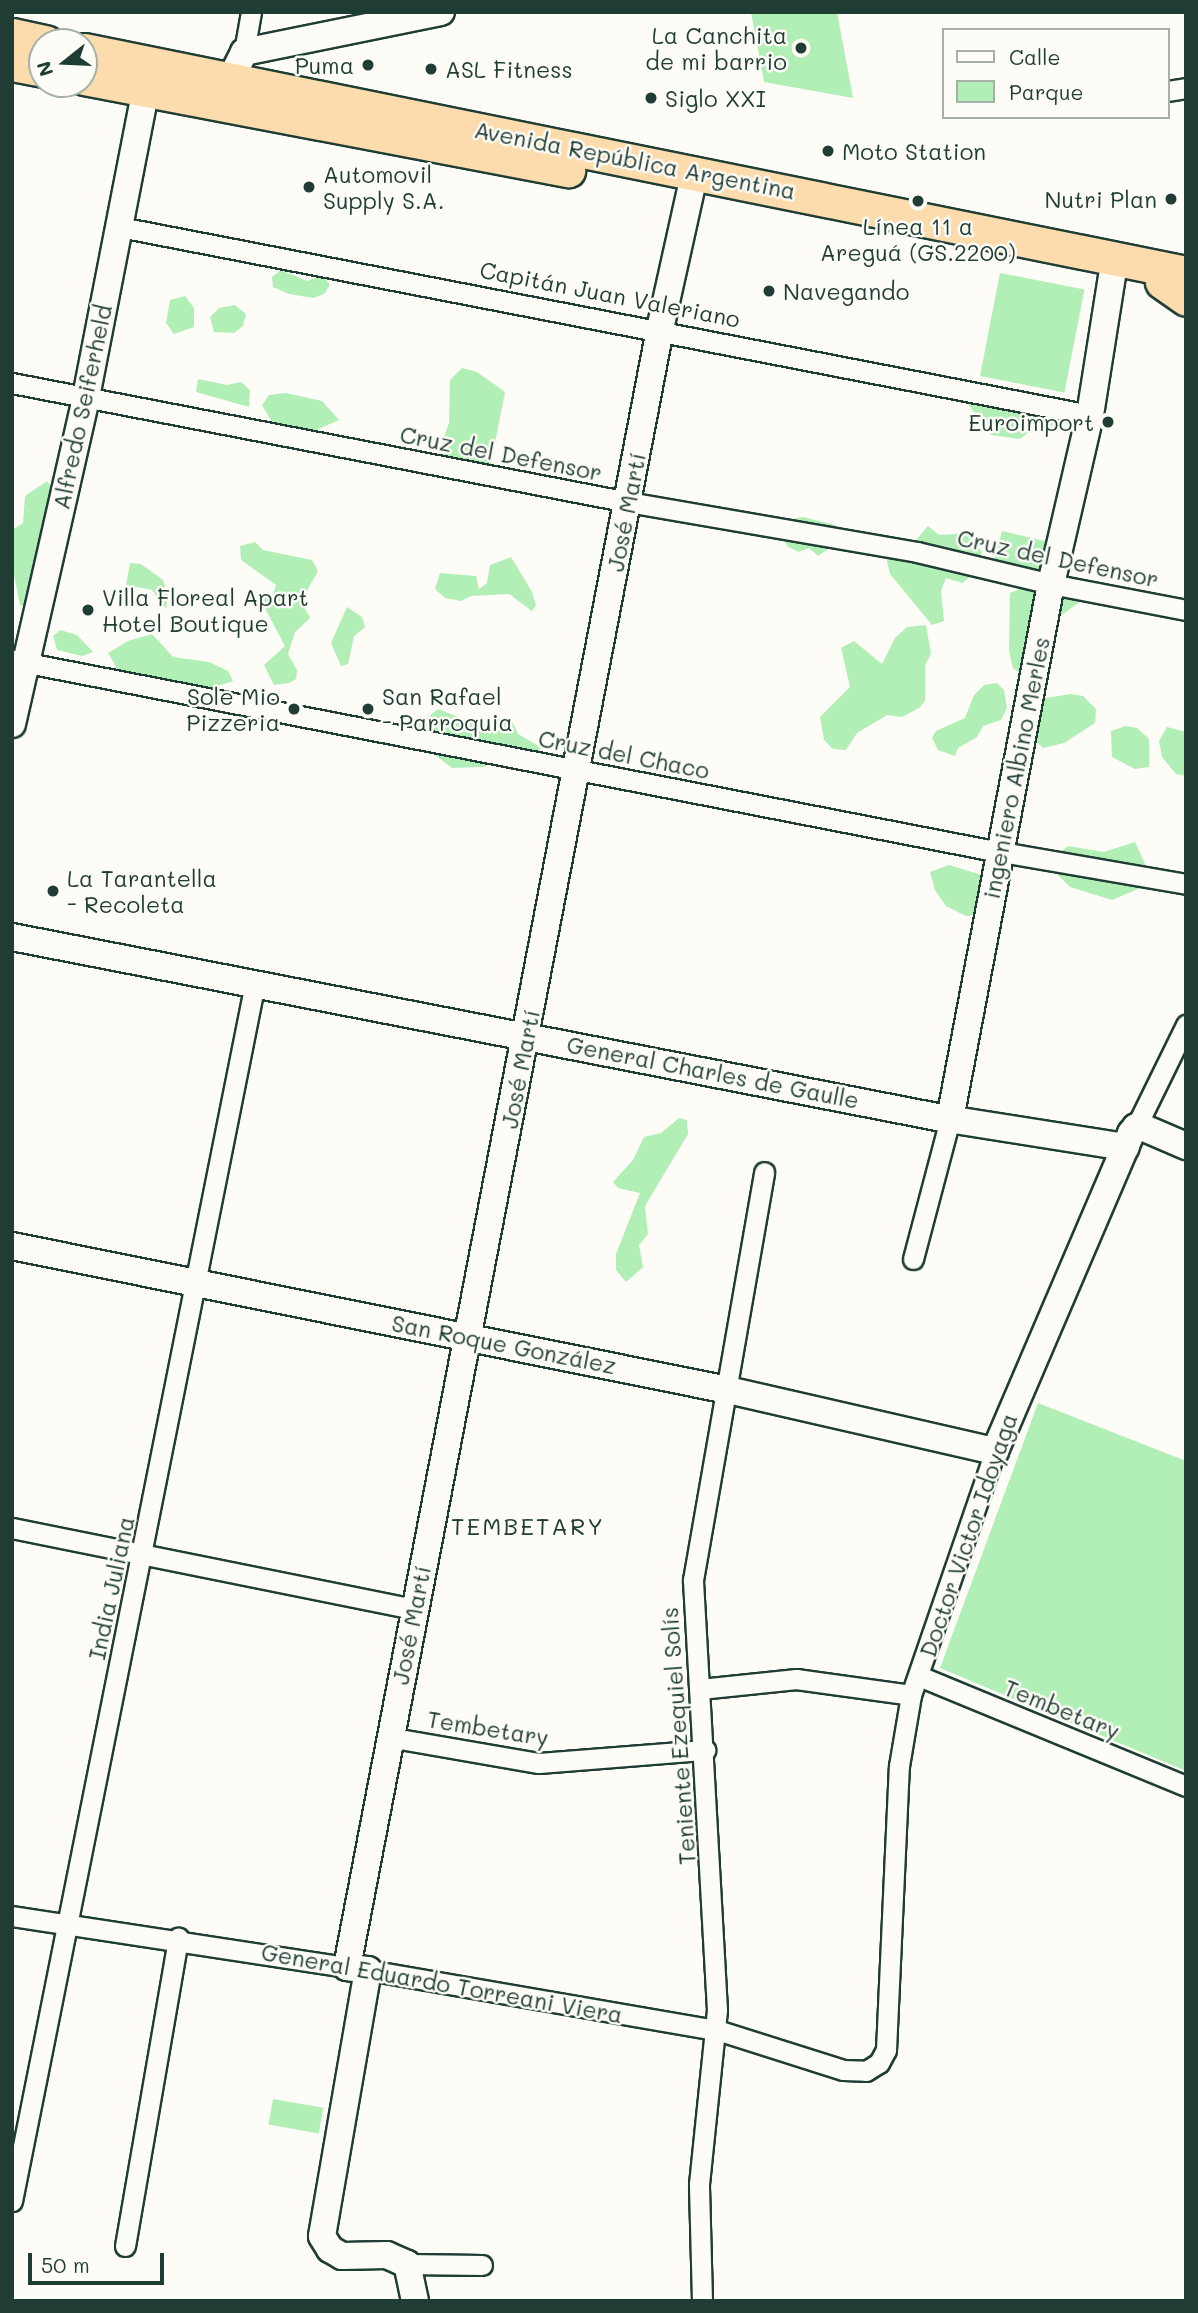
<!DOCTYPE html>
<meta charset="utf-8">
<style>
body{margin:0}
#map{position:relative;width:1198px;height:2313px;overflow:hidden;background:#fdfcf7;font-family:Mali,sans-serif}
div>[style]{position:absolute}
.green>*{inset:0;background:#b1efb6;transform-origin:0 0}
.roads{filter:drop-shadow(2px 0 #1f3d34) drop-shadow(-2px 0 #1f3d34) drop-shadow(0 2px #1f3d34) drop-shadow(0 -2px #1f3d34)}
.street>*{height:19px;margin:-9.5px;padding:0 9.5px;transform-origin:9.5px;border-radius:9.5px;background:#fdfcf7}
.secondary>*{height:26px;margin:-13px;padding:0 13px;transform-origin:13px;border-radius:13px;background:#fdfcf7}
.highway>*{height:33px;margin:-16.5px;padding:0 16.5px;transform-origin:16.5px;border-radius:16.5px;background:#fcdcac}
.dots>*{width:19px;height:19px;translate:-50% -50%;box-sizing:border-box;border:4px solid #fdfcf7;border-radius:50%}
span{translate:-50% -50%;white-space:nowrap;text-align:center;line-height:1.15;-webkit-text-stroke:5px #fdfcf7;paint-order:stroke}
.poi-label{font-size:23px;color:#1f3d34}
.right{translate:-100% -50%;text-align:right}
.left{translate:0 -50%;text-align:left}
.street-label{font-size:23px;color:#1f3d34}
.neighbourhood-label{font-size:24px;color:#1f3d34;letter-spacing:2px}
.frame{position:absolute;inset:0;border:14px solid #1f3d34;pointer-events:none}
.legend{position:absolute;left:942px;top:28px;width:228px;height:91px;box-sizing:border-box;background:#fdfcf7;border:2px solid #a4b0a9;margin:0;padding:9px 12px;list-style:none;font-size:21px;color:#1f3d34}
.legend li{display:flex;align-items:center;gap:14px;height:35px}
.legend b{width:35px;border:2px solid #a4b0a9}
.north{position:absolute;left:28px;top:28px;width:70px;height:70px;box-sizing:border-box;background:#fdfcf7;border:2px solid #a4b0a9;border-radius:50%;rotate:252deg;font-size:19px;font-weight:700;line-height:28px;text-align:center;color:#1f3d34}
.north::after{content:'';display:block;margin:auto;width:24px;height:32px;background:#1f3d34;clip-path:polygon(50% 0,100% 100%,50% 72%,0 100%)}
.scale{position:absolute;left:28px;top:2253px;width:136px;height:32px;box-sizing:border-box;border:4px solid #1f3d34;border-top:0;padding-left:9px;font-size:21px;line-height:24px;white-space:nowrap;color:#1f3d34;-webkit-text-stroke:5px #fdfcf7;paint-order:stroke}
</style>
<div id="map">
<div class="green">
<div style="clip-path:polygon(751px 12px,837px 12px,853px 98px,764px 82px)"></div>
<div style="clip-path:polygon(281px 270px,307px 281px,323px 275px,330px 285px,324px 294px,313px 298px,289px 294px,273px 287px,272px 277px)"></div>
<div style="left:1000px;top:273px;width:86px;height:105px;rotate:11deg"></div>
<div style="clip-path:polygon(185px 296px,194px 308px,194px 327px,174px 334px,166px 323px,170px 300px)"></div>
<div style="clip-path:polygon(235px 305px,246px 314px,243px 326px,234px 333px,214px 332px,210px 317px,219px 308px)"></div>
<div style="clip-path:polygon(462px 368px,477px 372px,505px 392px,489px 473px,446px 464px,442px 442px,449px 423px,450px 380px)"></div>
<div style="clip-path:polygon(198px 379px,227px 385px,241px 382px,250px 390px,249px 407px,196px 392px)"></div>
<div style="clip-path:polygon(957px 382px,988px 384px,1051px 407px,1055px 420px,1049px 431px,1029px 432px,1020px 439px,991px 435px,968px 404px,942px 392px)"></div>
<div style="clip-path:polygon(286px 393px,322px 401px,339px 420px,305px 435px,275px 427px,262px 405px,269px 395px)"></div>
<div style="clip-path:polygon(47px 481px,52px 488px,29px 608px,20px 605px,12px 565px,12px 530px,23px 523px,25px 496px)"></div>
<div style="clip-path:polygon(803px 517px,835px 525px,843px 539px,818px 556px,809px 548px,798px 552px,787px 546px,780px 529px,787px 520px)"></div>
<div style="clip-path:polygon(928px 526px,939px 535px,969px 533px,982px 552px,973px 575px,962px 583px,946px 578px,941px 591px,944px 621px,932px 625px,890px 574px,887px 561px,887px 546px,911px 546px)"></div>
<div style="clip-path:polygon(1002px 531px,1061px 545px,1063px 560px,1033px 578px,993px 565px)"></div>
<div style="clip-path:polygon(255px 542px,263px 550px,312px 560px,318px 571px,301px 601px,310px 618px,295px 632px,288px 654px,297px 670px,296px 679px,289px 683px,274px 685px,264px 665px,285px 646px,261px 601px,273px 594px,276px 585px,241px 560px,240px 546px)"></div>
<div style="clip-path:polygon(511px 557px,532px 592px,536px 605px,532px 611px,509px 594px,471px 596px,461px 601px,445px 598px,435px 589px,440px 573px,476px 576px,479px 589px,487px 583px,490px 565px)"></div>
<div style="clip-path:polygon(130px 563px,141px 564px,163px 580px,168px 595px,166px 609px,152px 590px,126px 585px)"></div>
<div style="clip-path:polygon(1022px 588px,1072px 592px,1081px 601px,1055px 620px,1024px 676px,1013px 668px,1009px 651px,1010px 593px)"></div>
<div style="clip-path:polygon(347px 607px,362px 617px,365px 627px,354px 636px,348px 664px,341px 666px,331px 643px)"></div>
<div style="clip-path:polygon(926px 625px,931px 654px,925px 665px,925px 701px,919px 708px,902px 717px,887px 715px,857px 733px,846px 750px,833px 749px,824px 740px,820px 717px,850px 687px,841px 648px,854px 641px,882px 664px,895px 638px,907px 627px)"></div>
<div style="clip-path:polygon(60px 630px,77px 635px,93px 652px,82px 656px,57px 650px,53px 636px)"></div>
<div style="clip-path:polygon(152px 634px,173px 657px,209px 662px,228px 671px,233px 681px,202px 691px,118px 670px,108px 653px,128px 641px)"></div>
<div style="clip-path:polygon(997px 683px,1004px 690px,1007px 708px,1001px 720px,983px 726px,977px 737px,958px 748px,955px 756px,938px 750px,932px 738px,936px 731px,965px 718px,974px 695px,984px 685px)"></div>
<div style="clip-path:polygon(1071px 694px,1083px 696px,1096px 709px,1095px 723px,1064px 743px,1043px 748px,1032px 738px,1039px 699px)"></div>
<div style="clip-path:polygon(438px 709px,474px 723px,510px 717px,518px 734px,540px 747px,539px 754px,510px 755px,483px 767px,452px 768px,414px 739px,414px 728px)"></div>
<div style="clip-path:polygon(1126px 726px,1137px 728px,1149px 739px,1149px 767px,1135px 769px,1112px 757px,1111px 731px)"></div>
<div style="clip-path:polygon(1167px 727px,1186px 732px,1186px 776px,1176px 774px,1162px 757px,1159px 741px)"></div>
<div style="clip-path:polygon(1135px 842px,1149px 873px,1145px 886px,1112px 900px,1070px 887px,1057px 874px,1054px 857px,1068px 846px,1104px 852px)"></div>
<div style="clip-path:polygon(949px 865px,998px 880px,979px 914px,966px 916px,946px 906px,935px 890px,930px 872px)"></div>
<div style="clip-path:polygon(679px 1118px,687px 1120px,688px 1134px,645px 1206px,648px 1234px,639px 1245px,643px 1267px,626px 1282px,616px 1270px,616px 1254px,640px 1193px,618px 1188px,613px 1182px,633px 1160px,644px 1137px,661px 1133px)"></div>
<div style="clip-path:polygon(1038px 1403px,1186px 1461px,1186px 1771px,940px 1668px)"></div>
<div style="left:273px;top:2099px;width:51px;height:26px;rotate:10deg"></div>
</div>
<div class="roads">
<div class="street">
<div style="left:244px;top:52px;width:41px;rotate:-80.1deg"></div>
<div style="left:1168px;top:91px;width:18px;rotate:-9deg"></div>
<div style="left:120px;top:227px;width:988px;rotate:10.97deg"></div>
<div style="left:12px;top:383px;width:627px;rotate:10.93deg"></div>
<div style="left:628px;top:502px;width:293px;rotate:9.8deg"></div>
<div style="left:917px;top:552px;width:138px;rotate:13.4deg"></div>
<div style="left:1051px;top:584px;width:137px;rotate:10.9deg"></div>
<div style="left:12px;top:660px;width:990px;rotate:11deg"></div>
<div style="left:984px;top:849px;width:205px;rotate:9.8deg"></div>
<div style="left:1136px;top:1127px;width:114px;rotate:-63.9deg"></div>
<div style="left:913px;top:1259px;width:145px;rotate:-75.2deg"></div>
<div style="left:12px;top:1528px;width:411px;rotate:11.4deg"></div>
<div style="left:919px;top:1676px;width:289px;rotate:22.4deg"></div>
<div style="left:700px;top:1689px;width:97px;rotate:-5.9deg"></div>
<div style="left:796px;top:1679px;width:116px;rotate:7.9deg"></div>
<div style="left:388px;top:1737px;width:153px;rotate:9.8deg"></div>
<div style="left:539px;top:1763px;width:167px;rotate:-4.5deg"></div>
<div style="left:12px;top:1916px;width:339px;rotate:8.7deg"></div>
<div style="left:368px;top:1970px;width:354px;rotate:9.8deg"></div>
<div style="left:717px;top:2030px;width:132px;rotate:17.6deg"></div>
<div style="left:843px;top:2070px;width:23px;rotate:2deg"></div>
<div style="left:866px;top:2071px;width:15px;rotate:-32deg"></div>
<div style="left:879px;top:2063px;width:15px;rotate:-62deg"></div>
<div style="left:886px;top:2050px;width:284px;rotate:-87.4deg"></div>
<div style="left:899px;top:1766px;width:72px;rotate:-80.4deg"></div>
<div style="left:911px;top:1695px;width:258px;rotate:-71deg"></div>
<div style="left:12px;top:2201px;width:1242px;rotate:-78.72deg"></div>
<div style="left:125px;top:2246px;width:313px;rotate:-80.2deg"></div>
<div style="left:407px;top:2264px;width:75px;rotate:0.8deg"></div>
<div style="left:702px;top:2301px;width:117px;rotate:-91.5deg"></div>
<div style="left:699px;top:2184px;width:175px;rotate:-84.1deg"></div>
<div style="left:717px;top:2010px;width:431px;rotate:-93.2deg"></div>
<div style="left:693px;top:1580px;width:414px;rotate:-80.1deg"></div>
</div>
<div class="secondary">
<div style="left:230px;top:80px;width:31px;rotate:-63deg"></div>
<div style="left:244px;top:52px;width:201px;rotate:-11.5deg"></div>
<div style="left:12px;top:724px;width:335px;rotate:-77.2deg"></div>
<div style="left:86px;top:397px;width:314px;rotate:-79deg"></div>
<div style="left:12px;top:937px;width:947px;rotate:11.01deg"></div>
<div style="left:942px;top:1118px;width:186px;rotate:9deg"></div>
<div style="left:950px;top:1119px;width:544px;rotate:-79.31deg"></div>
<div style="left:1051px;top:584px;width:173px;rotate:-77deg"></div>
<div style="left:1090px;top:415px;width:141px;rotate:-81deg"></div>
<div style="left:12px;top:1246px;width:730px;rotate:11.37deg"></div>
<div style="left:728px;top:1390px;width:274px;rotate:12.9deg"></div>
<div style="left:995px;top:1451px;width:346px;rotate:-66.8deg"></div>
<div style="left:1131px;top:1133px;width:8px;rotate:-50deg"></div>
<div style="left:1136px;top:1127px;width:8px;rotate:7deg"></div>
<div style="left:1144px;top:1128px;width:46px;rotate:23.2deg"></div>
<div style="left:415px;top:2301px;width:38px;rotate:-102deg"></div>
<div style="left:407px;top:2264px;width:22px;rotate:-156deg"></div>
<div style="left:387px;top:2255px;width:45px;rotate:178.7deg"></div>
<div style="left:342px;top:2256px;width:14px;rotate:-150deg"></div>
<div style="left:330px;top:2249px;width:15px;rotate:-122deg"></div>
<div style="left:322px;top:2236px;width:270px;rotate:-80.2deg"></div>
<div style="left:368px;top:1970px;width:21px;rotate:-172deg"></div>
<div style="left:347px;top:1967px;width:1668px;rotate:-79.18deg"></div>
<div style="left:660px;top:329px;width:162px;rotate:-77.5deg"></div>
</div>
<div class="highway">
<div style="left:12px;top:35px;width:35px;rotate:12deg"></div>
<div style="left:84px;top:50px;width:1124px;rotate:11.44deg"></div>
<div style="left:12px;top:64px;width:31px;rotate:11deg"></div>
<div style="left:84px;top:78px;width:493px;rotate:10.8deg"></div>
<div style="left:1162px;top:282px;width:29px;rotate:35deg"></div>
</div>
</div>
<div class="dots">
<div style="left:801px;top:48px;background:#1f3d34"></div>
<div style="left:368px;top:65px;background:#1f3d34"></div>
<div style="left:431px;top:69px;background:#1f3d34"></div>
<div style="left:651px;top:98px;background:#1f3d34"></div>
<div style="left:828px;top:151px;background:#1f3d34"></div>
<div style="left:309px;top:187px;background:#1f3d34"></div>
<div style="left:1171px;top:199px;background:#1f3d34"></div>
<div style="left:918px;top:201px;background:#1f3d34"></div>
<div style="left:769px;top:291px;background:#1f3d34"></div>
<div style="left:1108px;top:422px;background:#1f3d34"></div>
<div style="left:88px;top:610px;background:#1f3d34"></div>
<div style="left:294px;top:709px;background:#1f3d34"></div>
<div style="left:368px;top:709px;background:#1f3d34"></div>
<div style="left:53px;top:891px;background:#1f3d34"></div>
</div>
<div class="poi-label">
<span class="right" style="left:787px;top:48px">La Canchita<br>de mi barrio</span>
<span class="right" style="left:354px;top:65px">Puma</span>
<span class="left" style="left:445px;top:69px">ASL Fitness</span>
<span class="left" style="left:665px;top:98px">Siglo XXI</span>
<span class="left" style="left:842px;top:151px">Moto Station</span>
<span class="left" style="left:323px;top:187px">Automovil<br>Supply S.A.</span>
<span class="right" style="left:1157px;top:199px">Nutri Plan</span>
<span style="left:918px;top:239px">Línea 11 a<br>Areguá (GS.2200)</span>
<span class="left" style="left:783px;top:291px">Navegando</span>
<span class="right" style="left:1094px;top:422px">Euroimport</span>
<span class="left" style="left:102px;top:610px">Villa Floreal Apart<br>Hotel Boutique</span>
<span class="right" style="left:280px;top:709px">Sole Mio<br>Pizzeria</span>
<span class="left" style="left:382px;top:709px">San Rafael<br>- Parroquia</span>
<span class="left" style="left:67px;top:891px">La Tarantella<br>- Recoleta</span>
</div>
<div class="street-label">
<span style="left:635px;top:160px;rotate:11deg">Avenida República Argentina</span>
<span style="left:610px;top:294px;rotate:11deg">Capitán Juan Valeriano</span>
<span style="left:82px;top:407px;rotate:-78deg">Alfredo Seiferheld</span>
<span style="left:501px;top:453px;rotate:11deg">Cruz del Defensor</span>
<span style="left:626px;top:512px;rotate:-79deg">José Martí</span>
<span style="left:1058px;top:558px;rotate:12deg">Cruz del Defensor</span>
<span style="left:624px;top:754px;rotate:11deg">Cruz del Chaco</span>
<span style="left:1016px;top:768px;rotate:-79deg">ingeniero Albino Merles</span>
<span style="left:520px;top:1069px;rotate:-79deg">José Martí</span>
<span style="left:713px;top:1072px;rotate:11deg">General Charles de Gaulle</span>
<span style="left:504px;top:1344px;rotate:11deg">San Roque González</span>
<span style="left:968px;top:1535px;rotate:-71deg">Doctor Victor Idoyaga</span>
<span style="left:111px;top:1588px;rotate:-78deg">India Juliana</span>
<span style="left:411px;top:1625px;rotate:-79deg">José Martí</span>
<span style="left:1062px;top:1709px;rotate:22deg">Tembetary</span>
<span style="left:488px;top:1728px;rotate:9deg">Tembetary</span>
<span style="left:678px;top:1736px;rotate:-94deg">Teniente Ezequiel Solís</span>
<span style="left:442px;top:1983px;rotate:10deg">General Eduardo Torreani Viera</span>
</div>
<div class="neighbourhood-label">
<span style="left:528px;top:1526px">TEMBETARY</span>
</div>
<div class="frame"></div>
<ul class="legend">
<li><b style="height:9px;background:#fdfcf7"></b>Calle</li>
<li><b style="height:19px;background:#b1efb6"></b>Parque</li>
</ul>
<div class="north">N</div>
<div class="scale">50 m</div>
</div>
